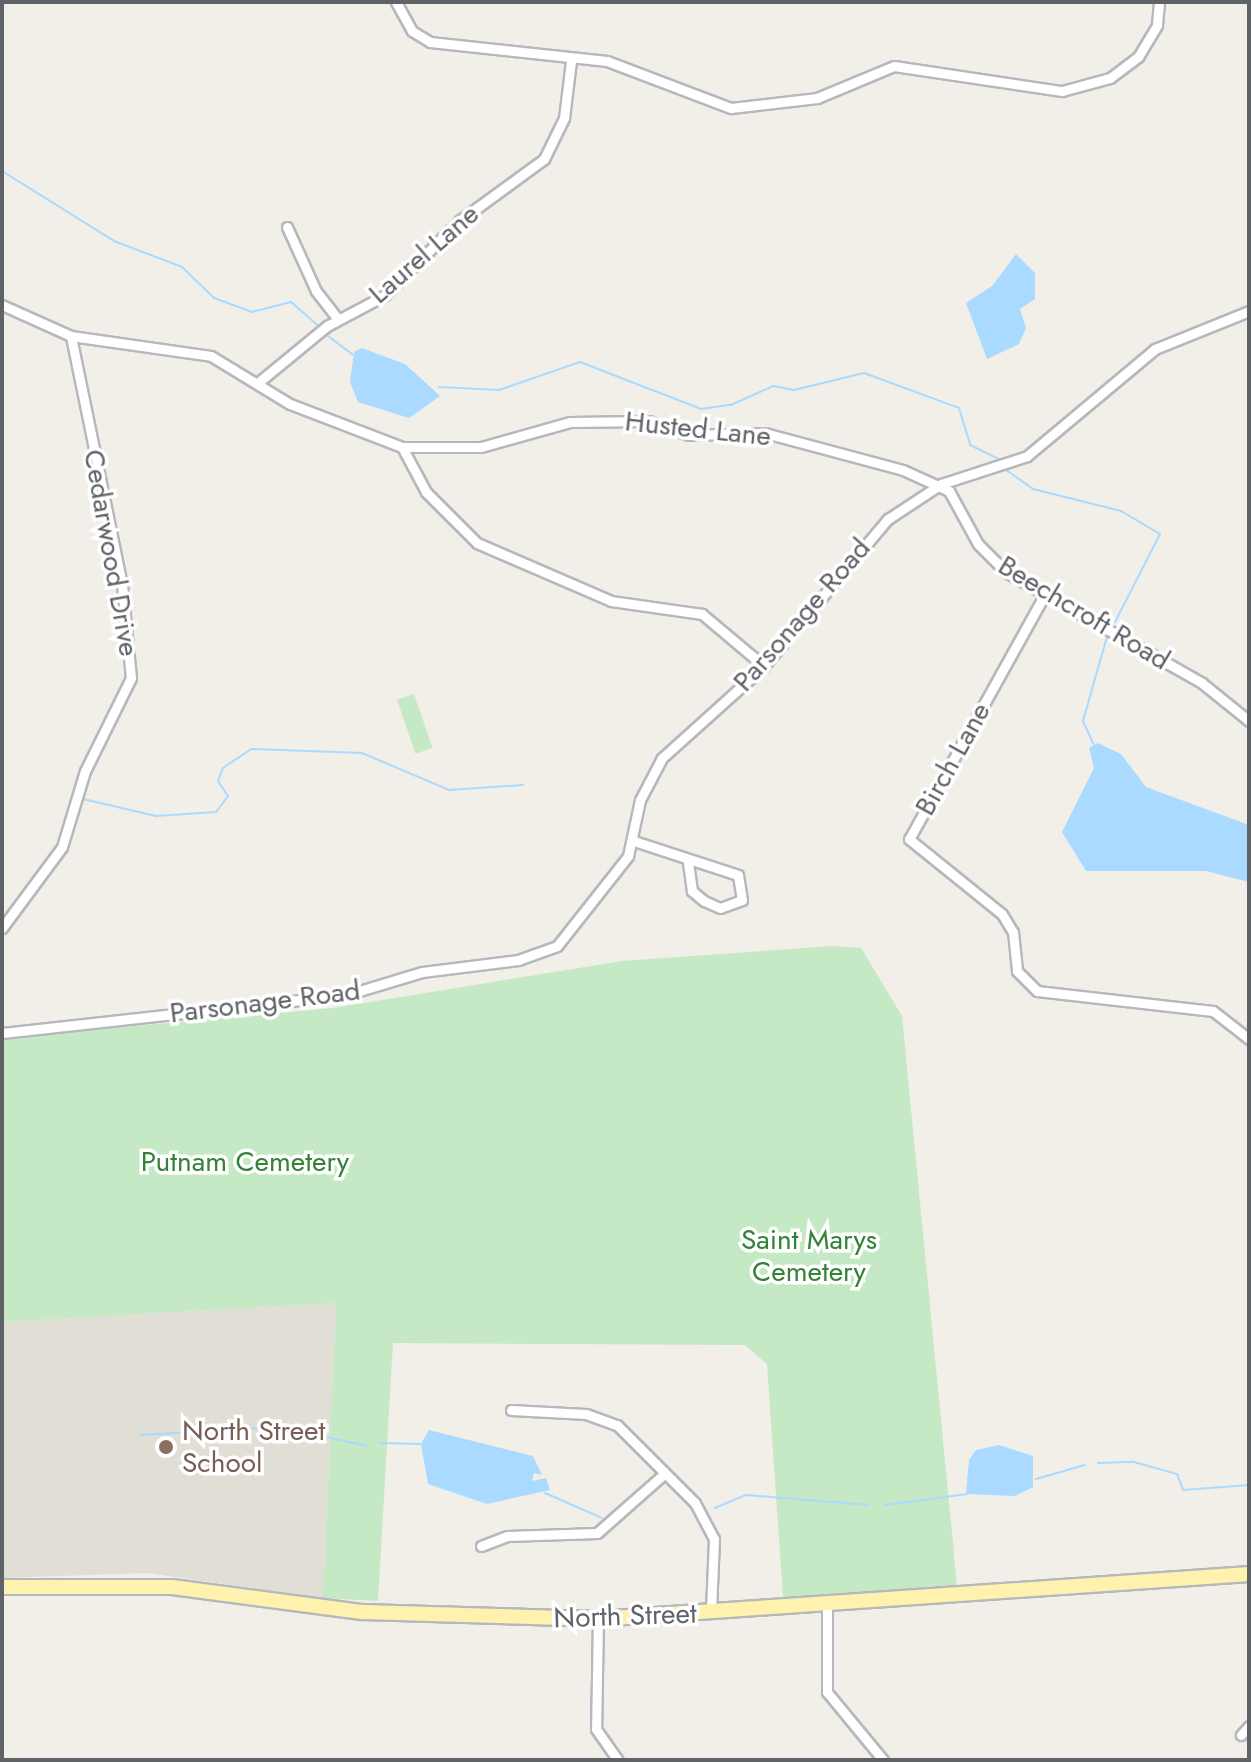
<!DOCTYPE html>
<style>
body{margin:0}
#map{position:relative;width:1251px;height:1762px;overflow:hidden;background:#f1efe8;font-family:Jost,sans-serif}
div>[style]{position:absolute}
.education>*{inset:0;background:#e1ded6}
.green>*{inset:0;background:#c5e8c5;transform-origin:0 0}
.water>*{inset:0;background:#aadaff}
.stream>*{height:2px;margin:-1px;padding:0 1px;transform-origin:1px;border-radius:1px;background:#aadaff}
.roads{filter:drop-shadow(2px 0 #b5b8bc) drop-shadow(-2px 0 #b5b8bc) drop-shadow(0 2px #b5b8bc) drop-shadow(0 -2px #b5b8bc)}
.street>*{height:9px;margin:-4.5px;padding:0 4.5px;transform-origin:4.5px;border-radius:4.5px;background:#fff}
.primary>*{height:14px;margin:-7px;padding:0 7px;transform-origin:7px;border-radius:7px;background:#fff2af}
.dots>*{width:22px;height:22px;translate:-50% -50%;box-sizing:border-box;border:4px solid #fff;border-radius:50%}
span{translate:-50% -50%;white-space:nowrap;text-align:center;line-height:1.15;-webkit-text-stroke:7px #fff;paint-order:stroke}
.street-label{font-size:28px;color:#5f6368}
.park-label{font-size:28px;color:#348238}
.education-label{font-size:28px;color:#785e54}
.left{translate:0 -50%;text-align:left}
.frame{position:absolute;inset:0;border:4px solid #5f6368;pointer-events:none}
</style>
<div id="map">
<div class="education">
<div style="clip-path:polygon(336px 1303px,323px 1598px,147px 1573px,2px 1578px,2px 1322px)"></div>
</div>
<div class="green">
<div style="left:414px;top:694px;width:57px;height:18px;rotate:71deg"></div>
<div style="clip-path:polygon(833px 946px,861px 948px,902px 1016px,957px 1585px,783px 1597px,767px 1364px,745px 1345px,393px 1343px,378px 1601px,323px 1598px,336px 1303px,2px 1322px,2px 1038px,333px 1008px,622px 961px)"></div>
</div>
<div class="water">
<div style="clip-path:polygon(1016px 254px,1035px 273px,1035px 299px,1020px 309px,1026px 328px,1019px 344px,987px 359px,966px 303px,992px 286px)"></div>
<div style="clip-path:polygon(362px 348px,405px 364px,440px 396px,409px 418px,358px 402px,350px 382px,354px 352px)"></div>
<div style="clip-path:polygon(1098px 743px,1121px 754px,1146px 787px,1249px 825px,1249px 882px,1206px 871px,1086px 871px,1062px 832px,1094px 768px,1089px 748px)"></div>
<div style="clip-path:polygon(429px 1430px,533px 1456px,542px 1475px,534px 1473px,532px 1481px,546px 1478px,550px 1490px,487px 1504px,428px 1484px,421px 1444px)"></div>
<div style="clip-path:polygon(999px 1445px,1033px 1456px,1033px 1487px,1015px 1496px,966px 1494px,969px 1460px,976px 1450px)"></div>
</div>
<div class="stream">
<div style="left:2px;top:171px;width:132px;rotate:32deg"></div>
<div style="left:114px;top:241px;width:73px;rotate:20.9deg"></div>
<div style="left:182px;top:267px;width:45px;rotate:44.1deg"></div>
<div style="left:214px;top:298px;width:40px;rotate:20.2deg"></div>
<div style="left:252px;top:312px;width:40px;rotate:-14.4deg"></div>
<div style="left:291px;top:302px;width:38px;rotate:41deg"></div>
<div style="left:324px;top:333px;width:36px;rotate:37deg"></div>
<div style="left:439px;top:387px;width:60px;rotate:2.9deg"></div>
<div style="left:499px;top:390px;width:86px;rotate:-19.1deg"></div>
<div style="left:580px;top:362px;width:130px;rotate:21.2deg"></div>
<div style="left:701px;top:409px;width:30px;rotate:-8deg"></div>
<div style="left:731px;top:405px;width:46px;rotate:-24.3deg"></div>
<div style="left:773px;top:386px;width:21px;rotate:11deg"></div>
<div style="left:794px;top:390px;width:72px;rotate:-13.7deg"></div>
<div style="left:864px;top:373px;width:101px;rotate:20.2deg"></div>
<div style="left:959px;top:408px;width:39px;rotate:73deg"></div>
<div style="left:970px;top:445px;width:32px;rotate:26deg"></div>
<div style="left:1006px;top:470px;width:33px;rotate:35deg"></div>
<div style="left:1033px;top:489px;width:91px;rotate:14deg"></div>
<div style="left:1121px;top:511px;width:45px;rotate:30.5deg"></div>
<div style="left:1160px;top:534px;width:103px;rotate:117.1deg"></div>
<div style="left:1094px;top:745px;width:26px;rotate:-115deg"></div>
<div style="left:1083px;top:721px;width:87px;rotate:-74.1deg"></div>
<div style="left:83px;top:799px;width:75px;rotate:13.1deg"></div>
<div style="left:156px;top:816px;width:60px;rotate:-3.8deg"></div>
<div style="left:216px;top:812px;width:20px;rotate:-53deg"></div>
<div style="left:228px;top:796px;width:18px;rotate:-124deg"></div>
<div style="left:218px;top:781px;width:14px;rotate:-69deg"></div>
<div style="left:223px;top:768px;width:34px;rotate:-34deg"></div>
<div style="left:251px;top:749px;width:111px;rotate:2.1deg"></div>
<div style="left:362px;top:753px;width:95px;rotate:23deg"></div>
<div style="left:449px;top:790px;width:74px;rotate:-3.9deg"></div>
<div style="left:140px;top:1435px;width:138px;rotate:-3.3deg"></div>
<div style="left:278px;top:1427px;width:92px;rotate:11.9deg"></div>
<div style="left:380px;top:1443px;width:40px;rotate:1.4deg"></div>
<div style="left:1098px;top:1463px;width:36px;rotate:-2deg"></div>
<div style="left:1134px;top:1462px;width:45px;rotate:15.6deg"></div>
<div style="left:1177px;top:1474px;width:17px;rotate:69deg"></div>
<div style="left:1183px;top:1490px;width:66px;rotate:-4.3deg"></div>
<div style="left:1036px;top:1479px;width:51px;rotate:-15.9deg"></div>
<div style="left:545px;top:1493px;width:62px;rotate:23.7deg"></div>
<div style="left:885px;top:1505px;width:83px;rotate:-7.6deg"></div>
<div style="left:715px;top:1508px;width:33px;rotate:-23deg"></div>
<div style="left:745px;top:1495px;width:124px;rotate:4.6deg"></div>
</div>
<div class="roads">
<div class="street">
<div style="left:396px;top:2px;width:33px;rotate:61deg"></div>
<div style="left:412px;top:31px;width:21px;rotate:31deg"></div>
<div style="left:430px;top:42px;width:178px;rotate:6.1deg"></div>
<div style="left:607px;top:61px;width:133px;rotate:20.8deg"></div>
<div style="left:731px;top:108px;width:87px;rotate:-6.6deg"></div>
<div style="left:817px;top:98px;width:83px;rotate:-22.6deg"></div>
<div style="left:894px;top:66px;width:170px;rotate:8.5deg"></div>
<div style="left:1062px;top:91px;width:50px;rotate:-15.2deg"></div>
<div style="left:1110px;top:78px;width:35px;rotate:-37deg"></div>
<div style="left:1138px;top:57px;width:37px;rotate:-59deg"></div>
<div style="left:1157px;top:25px;width:23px;rotate:-85deg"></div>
<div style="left:287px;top:227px;width:70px;rotate:65.6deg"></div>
<div style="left:316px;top:291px;width:36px;rotate:52deg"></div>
<div style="left:2px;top:305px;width:76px;rotate:24.2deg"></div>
<div style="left:71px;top:336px;width:141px;rotate:8.1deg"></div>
<div style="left:211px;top:356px;width:92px;rotate:31.3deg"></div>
<div style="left:290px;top:404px;width:120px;rotate:21deg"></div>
<div style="left:402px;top:447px;width:79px"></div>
<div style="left:481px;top:447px;width:92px;rotate:-15.7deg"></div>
<div style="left:570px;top:422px;width:79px;rotate:-0.7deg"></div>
<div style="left:649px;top:421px;width:42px;rotate:19.3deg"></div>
<div style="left:689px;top:435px;width:76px;rotate:-1.5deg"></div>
<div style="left:765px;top:433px;width:143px;rotate:15deg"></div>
<div style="left:903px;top:470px;width:51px;rotate:24.5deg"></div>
<div style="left:949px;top:491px;width:60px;rotate:61.3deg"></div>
<div style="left:978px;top:544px;width:40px;rotate:45deg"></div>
<div style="left:1006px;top:572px;width:225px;rotate:29.5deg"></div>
<div style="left:1202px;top:683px;width:60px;rotate:39deg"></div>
<div style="left:260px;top:381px;width:87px;rotate:-39.4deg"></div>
<div style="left:327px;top:326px;width:66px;rotate:-28.1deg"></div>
<div style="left:385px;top:295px;width:105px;rotate:-45deg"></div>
<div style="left:459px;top:221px;width:105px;rotate:-36.1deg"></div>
<div style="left:544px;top:159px;width:46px;rotate:-64deg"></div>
<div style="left:564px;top:118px;width:57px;rotate:-83deg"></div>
<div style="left:402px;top:447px;width:51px;rotate:61.9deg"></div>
<div style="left:426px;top:492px;width:72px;rotate:45deg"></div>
<div style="left:477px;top:543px;width:146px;rotate:23.4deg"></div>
<div style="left:611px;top:601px;width:92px;rotate:8.1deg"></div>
<div style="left:702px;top:614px;width:81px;rotate:40deg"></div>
<div style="left:1045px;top:594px;width:280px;rotate:119deg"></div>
<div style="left:909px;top:839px;width:119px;rotate:38.9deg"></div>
<div style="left:1002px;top:914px;width:21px;rotate:59deg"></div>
<div style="left:1013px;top:932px;width:39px;rotate:84deg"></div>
<div style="left:1017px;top:971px;width:28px;rotate:45deg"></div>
<div style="left:1037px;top:991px;width:177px;rotate:6.5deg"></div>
<div style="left:1213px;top:1011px;width:46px;rotate:37.9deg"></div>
<div style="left:634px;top:841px;width:109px;rotate:18.1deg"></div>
<div style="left:738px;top:875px;width:25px;rotate:81deg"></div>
<div style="left:742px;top:900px;width:23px;rotate:160deg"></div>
<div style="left:720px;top:908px;width:17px;rotate:-156deg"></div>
<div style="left:704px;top:901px;width:16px;rotate:-140deg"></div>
<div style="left:692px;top:891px;width:30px;rotate:-98deg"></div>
<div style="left:2px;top:928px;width:101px;rotate:-53.5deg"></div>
<div style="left:62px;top:847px;width:79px;rotate:-73.2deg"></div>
<div style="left:85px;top:771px;width:104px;rotate:-63.7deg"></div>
<div style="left:131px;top:678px;width:93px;rotate:-95.5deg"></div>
<div style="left:122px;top:585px;width:254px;rotate:-101.6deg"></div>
<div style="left:2px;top:1033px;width:346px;rotate:-6.3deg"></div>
<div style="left:346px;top:995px;width:79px;rotate:-16.8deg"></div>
<div style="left:422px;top:972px;width:97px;rotate:-7.1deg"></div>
<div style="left:518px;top:960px;width:41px;rotate:-19.7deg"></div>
<div style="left:557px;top:946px;width:115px;rotate:-51.7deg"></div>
<div style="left:628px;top:856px;width:57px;rotate:-77.9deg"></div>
<div style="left:640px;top:800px;width:47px;rotate:-62.4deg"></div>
<div style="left:662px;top:758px;width:137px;rotate:-42deg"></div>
<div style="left:764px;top:666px;width:192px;rotate:-49.9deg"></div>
<div style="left:888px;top:519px;width:64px;rotate:-33.4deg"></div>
<div style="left:941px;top:484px;width:90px;rotate:-18deg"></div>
<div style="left:1027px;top:456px;width:167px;rotate:-39.9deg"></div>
<div style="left:1155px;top:349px;width:101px;rotate:-22deg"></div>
<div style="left:511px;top:1410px;width:75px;rotate:3.1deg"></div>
<div style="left:586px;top:1414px;width:33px;rotate:20deg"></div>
<div style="left:617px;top:1425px;width:110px;rotate:45deg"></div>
<div style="left:695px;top:1503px;width:41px;rotate:62.2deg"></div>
<div style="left:714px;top:1539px;width:73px;rotate:92.4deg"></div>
<div style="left:481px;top:1546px;width:28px;rotate:-21deg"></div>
<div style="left:507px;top:1536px;width:90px;rotate:-1.9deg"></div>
<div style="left:597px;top:1533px;width:89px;rotate:-41.4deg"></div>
<div style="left:827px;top:1602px;width:90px;rotate:90deg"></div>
<div style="left:827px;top:1692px;width:88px;rotate:50.5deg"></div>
<div style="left:598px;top:1619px;width:110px;rotate:91deg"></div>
<div style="left:596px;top:1729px;width:38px;rotate:55deg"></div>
<div style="left:1241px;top:1735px;width:12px;rotate:-48deg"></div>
</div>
<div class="primary">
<div style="left:2px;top:1587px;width:170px"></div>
<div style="left:172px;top:1587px;width:193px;rotate:7.5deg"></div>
<div style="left:363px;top:1612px;width:235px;rotate:1.7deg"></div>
<div style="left:598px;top:1619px;width:653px;rotate:-3.95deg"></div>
</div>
</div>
<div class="dots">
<div style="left:166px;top:1447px;background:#8d6e63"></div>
</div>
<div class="street-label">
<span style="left:424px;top:254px;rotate:-41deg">Laurel Lane</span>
<span style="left:698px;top:429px;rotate:6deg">Husted Lane</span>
<span style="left:111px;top:553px;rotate:80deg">Cedarwood Drive</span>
<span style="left:1084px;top:613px;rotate:31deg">Beechcroft Road</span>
<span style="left:802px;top:615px;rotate:-49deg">Parsonage Road</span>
<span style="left:953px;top:759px;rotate:-61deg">Birch Lane</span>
<span style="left:265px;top:1002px;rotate:-7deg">Parsonage Road</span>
<span style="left:625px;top:1616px;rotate:-2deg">North Street</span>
</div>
<div class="park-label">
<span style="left:245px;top:1162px">Putnam Cemetery</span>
<span style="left:809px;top:1256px">Saint Marys<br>Cemetery</span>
</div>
<div class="education-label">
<span class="left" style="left:182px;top:1447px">North Street<br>School</span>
</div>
<div class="frame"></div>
</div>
